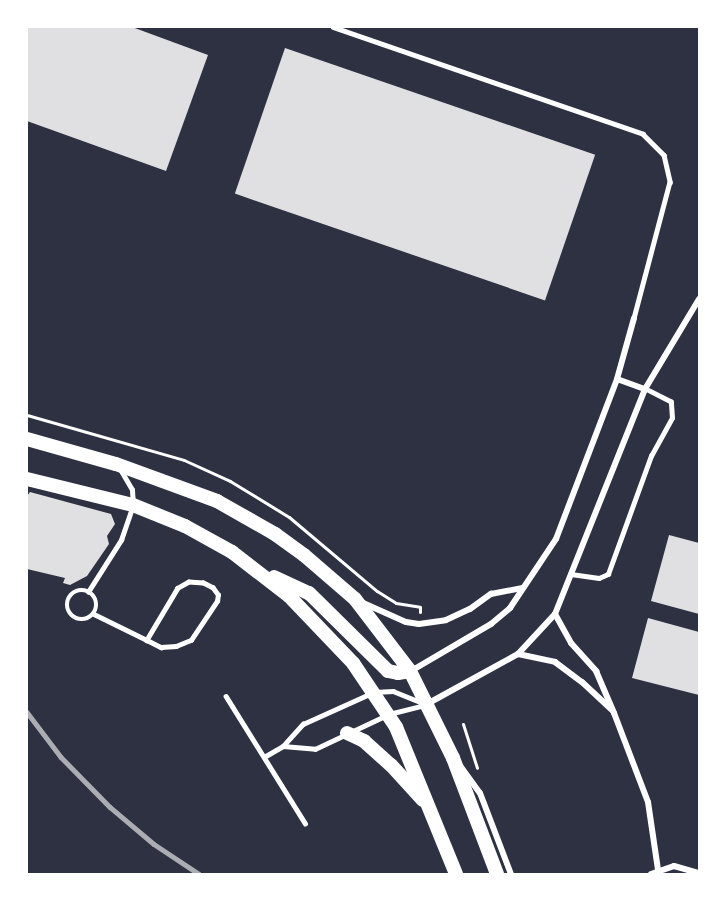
<!DOCTYPE html>
<style>
body{margin:0}
#map{position:relative;width:726px;height:901px;overflow:hidden;background:#2d3142;font-family:"Source Sans 3",sans-serif}
div>[style]{position:absolute}
.building>*{inset:0;background:#e0e0e3;transform-origin:0 0}
.path>*{height:3px;margin:-1.5px;padding:0 1.5px;transform-origin:1.5px;border-radius:1.5px;background:#fff}
.service>*{height:4.5px;margin:-2.25px;padding:0 2.25px;transform-origin:2.25px;border-radius:2.25px;background:#fff}
.service>.ring{margin:-2.25px;padding:0;box-sizing:content-box;background:none;border:4.5px solid #fff;border-radius:50%}
.minor>*{height:6px;margin:-3px;padding:0 3px;transform-origin:3px;border-radius:3px;background:#fff}
.primary>*{height:14px;margin:-7px;padding:0 7px;transform-origin:7px;border-radius:7px;background:#fff}
.rail>*{height:4.5px;margin:-2.25px;padding:0 2.25px;transform-origin:2.25px;border-radius:2.25px;background:#abadb3}
span{translate:-50% -50%;white-space:nowrap;text-align:center;line-height:1.15;-webkit-text-stroke:4.5px #fff;paint-order:stroke}
.frame{position:absolute;inset:0;border:28px solid #fff;pointer-events:none}
</style>
<div id="map">
<div class="building">
<div style="clip-path:polygon(27px 27px,132px 27px,208px 55px,166px 171px,27px 121px)"></div>
<div style="left:285px;top:48px;width:328px;height:154px;rotate:19deg"></div>
<div style="clip-path:polygon(30px 492px,111px 514px,115px 524px,107px 536px,109px 544px,87px 576px,70px 585px,63px 583px,65px 578px,27px 569px,27px 496px)"></div>
<div style="clip-path:polygon(669px 535px,699px 543px,699px 614px,651px 601px)"></div>
<div style="clip-path:polygon(648px 618px,699px 632px,699px 695px,632px 678px)"></div>
</div>
<div class="path">
<div style="left:27px;top:415px;width:163px;rotate:16deg"></div>
<div style="left:184px;top:460px;width:51px;rotate:24.5deg"></div>
<div style="left:230px;top:481px;width:69px;rotate:31.4deg"></div>
<div style="left:289px;top:517px;width:115px;rotate:40.1deg"></div>
<div style="left:377px;top:591px;width:22px;rotate:32deg"></div>
<div style="left:396px;top:603px;width:24px;rotate:9deg"></div>
<div style="left:420px;top:607px;width:5px;rotate:90deg"></div>
<div style="left:463px;top:724px;width:46px;rotate:72.3deg"></div>
</div>
<div class="service">
<div style="left:333px;top:27px;width:328px;rotate:19deg"></div>
<div style="left:643px;top:134px;width:30px;rotate:45deg"></div>
<div style="left:664px;top:155px;width:28px;rotate:77deg"></div>
<div style="left:670px;top:182px;width:141px;rotate:104.8deg"></div>
<div style="left:571px;top:574px;width:28px;rotate:8deg"></div>
<div style="left:599px;top:578px;width:10px;rotate:-24deg"></div>
<div style="left:608px;top:574px;width:126px;rotate:-70deg"></div>
<div style="left:651px;top:456px;width:43px;rotate:-61.1deg"></div>
<div style="left:672px;top:418px;width:16px;rotate:-94deg"></div>
<div style="left:671px;top:402px;width:29px;rotate:-153deg"></div>
<div class="ring" style="left:67px;top:590px;width:25.5px;height:25.5px"></div>
<div style="left:88px;top:592px;width:62px;rotate:-57.6deg"></div>
<div style="left:121px;top:540px;width:37px;rotate:-71deg"></div>
<div style="left:133px;top:505px;width:15px;rotate:-94deg"></div>
<div style="left:132px;top:490px;width:22px;rotate:-120deg"></div>
<div style="left:94px;top:614px;width:59px;rotate:26.1deg"></div>
<div style="left:147px;top:640px;width:16px;rotate:27deg"></div>
<div style="left:161px;top:647px;width:15px;rotate:-4deg"></div>
<div style="left:176px;top:646px;width:16px;rotate:-22deg"></div>
<div style="left:191px;top:640px;width:47px;rotate:-56.3deg"></div>
<div style="left:217px;top:601px;width:6px;rotate:-81deg"></div>
<div style="left:218px;top:595px;width:9px;rotate:-126deg"></div>
<div style="left:213px;top:588px;width:11px;rotate:-153deg"></div>
<div style="left:203px;top:583px;width:14px;rotate:-176deg"></div>
<div style="left:189px;top:582px;width:13px;rotate:151deg"></div>
<div style="left:178px;top:588px;width:61px;rotate:120.8deg"></div>
<div style="left:226px;top:696px;width:150px;rotate:58.1deg"></div>
<div style="left:283px;top:746px;width:32px;rotate:5deg"></div>
<div style="left:315px;top:749px;width:82px;rotate:-25.3deg"></div>
<div style="left:389px;top:714px;width:36px;rotate:-14deg"></div>
<div style="left:264px;top:757px;width:22px;rotate:-30deg"></div>
<div style="left:283px;top:746px;width:30px;rotate:-48deg"></div>
<div style="left:303px;top:724px;width:78px;rotate:-24.3deg"></div>
<div style="left:374px;top:692px;width:19px;rotate:-3deg"></div>
<div style="left:393px;top:691px;width:29px;rotate:22deg"></div>
</div>
<div class="minor">
<div style="left:617px;top:379px;width:30px;rotate:20deg"></div>
<div style="left:361px;top:602px;width:49px;rotate:24deg"></div>
<div style="left:406px;top:622px;width:13px;rotate:9deg"></div>
<div style="left:419px;top:624px;width:27px;rotate:-8deg"></div>
<div style="left:446px;top:620px;width:26px;rotate:-25deg"></div>
<div style="left:470px;top:609px;width:26px;rotate:-36deg"></div>
<div style="left:491px;top:594px;width:31px;rotate:-11deg"></div>
<div style="left:555px;top:614px;width:33px;rotate:61deg"></div>
<div style="left:571px;top:643px;width:38px;rotate:48deg"></div>
<div style="left:596px;top:671px;width:46px;rotate:66.8deg"></div>
<div style="left:614px;top:713px;width:95px;rotate:69.1deg"></div>
<div style="left:648px;top:802px;width:69px;rotate:81.6deg"></div>
<div style="left:518px;top:654px;width:38px;rotate:12deg"></div>
<div style="left:555px;top:662px;width:34px;rotate:37deg"></div>
<div style="left:582px;top:682px;width:41px;rotate:43deg"></div>
<div style="left:411px;top:671px;width:93px;rotate:-30.4deg"></div>
<div style="left:491px;top:624px;width:25px;rotate:-40deg"></div>
<div style="left:510px;top:608px;width:83px;rotate:-56.3deg"></div>
<div style="left:556px;top:539px;width:171px;rotate:-69.1deg"></div>
<div style="left:617px;top:379px;width:63px;rotate:-74.4deg"></div>
<div style="left:427px;top:704px;width:104px;rotate:-28.8deg"></div>
<div style="left:518px;top:654px;width:54px;rotate:-47.2deg"></div>
<div style="left:555px;top:614px;width:242px;rotate:-68.2deg"></div>
<div style="left:645px;top:389px;width:105px;rotate:-59deg"></div>
<div style="left:461px;top:767px;width:32px;rotate:54deg"></div>
<div style="left:480px;top:793px;width:87px;rotate:69.1deg"></div>
<div style="left:651px;top:874px;width:24px;rotate:-19deg"></div>
<div style="left:674px;top:866px;width:26px;rotate:16deg"></div>
</div>
<div class="primary">
<div style="left:27px;top:439px;width:92px;rotate:15.7deg"></div>
<div style="left:116px;top:464px;width:108px;rotate:20.1deg"></div>
<div style="left:217px;top:501px;width:67px;rotate:29.6deg"></div>
<div style="left:275px;top:534px;width:36px;rotate:36deg"></div>
<div style="left:304px;top:555px;width:67px;rotate:40.8deg"></div>
<div style="left:355px;top:599px;width:91px;rotate:52.6deg"></div>
<div style="left:410px;top:671px;width:97px;rotate:63.7deg"></div>
<div style="left:453px;top:758px;width:124px;rotate:69.2deg"></div>
<div style="left:27px;top:479px;width:109px;rotate:13.8deg"></div>
<div style="left:133px;top:505px;width:56px;rotate:22deg"></div>
<div style="left:185px;top:526px;width:54px;rotate:29deg"></div>
<div style="left:232px;top:552px;width:72px;rotate:37.7deg"></div>
<div style="left:289px;top:596px;width:93px;rotate:46.3deg"></div>
<div style="left:353px;top:663px;width:77px;rotate:56.1deg"></div>
<div style="left:396px;top:727px;width:159px;rotate:67.8deg"></div>
<div style="left:274px;top:577px;width:38px;rotate:25deg"></div>
<div style="left:309px;top:593px;width:111px;rotate:44.6deg"></div>
<div style="left:388px;top:671px;width:10px;rotate:11deg"></div>
<div style="left:398px;top:673px;width:12px;rotate:-9deg"></div>
<div style="left:347px;top:733px;width:19px;rotate:25deg"></div>
<div style="left:364px;top:741px;width:36px;rotate:42deg"></div>
<div style="left:391px;top:765px;width:47px;rotate:47.6deg"></div>
</div>
<div class="rail">
<div style="left:27px;top:712px;width:56px;rotate:52.9deg"></div>
<div style="left:61px;top:757px;width:70px;rotate:45.6deg"></div>
<div style="left:110px;top:807px;width:57px;rotate:40.1deg"></div>
<div style="left:154px;top:844px;width:54px;rotate:33.7deg"></div>
</div>
<div class="frame"></div>
</div>
